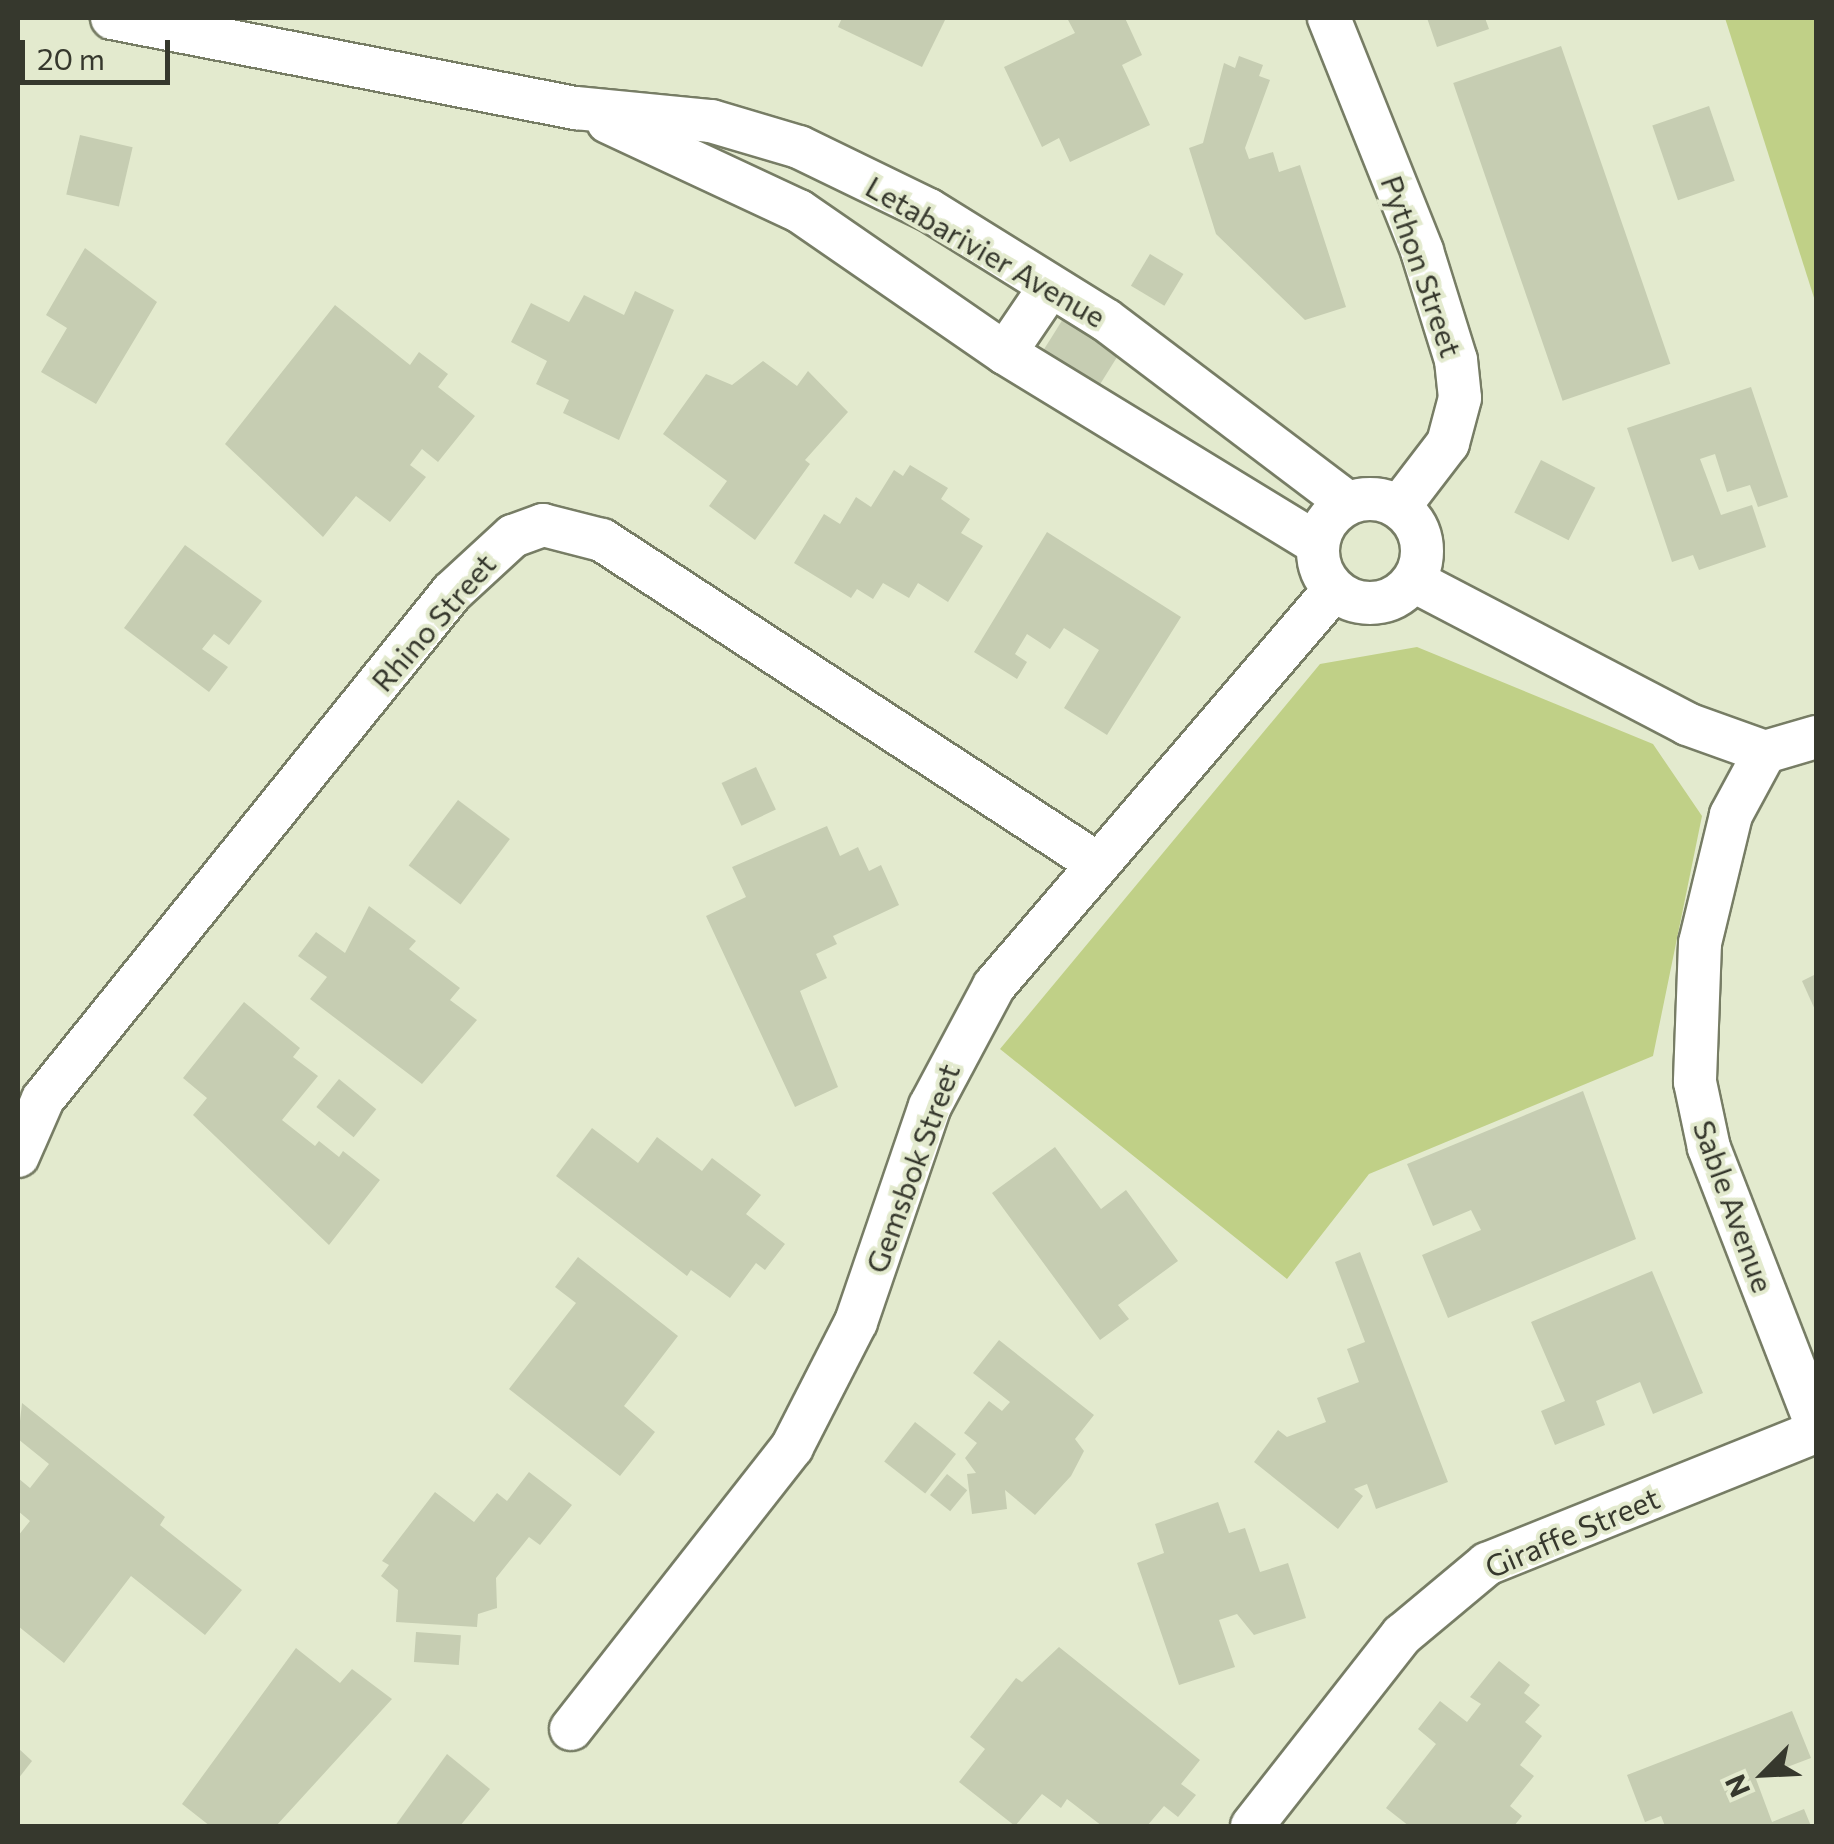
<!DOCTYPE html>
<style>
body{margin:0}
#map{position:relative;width:1834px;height:1844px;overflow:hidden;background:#e3eace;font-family:Commissioner,sans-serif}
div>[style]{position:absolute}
.green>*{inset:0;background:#c0d087}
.building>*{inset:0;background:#c6cdb2;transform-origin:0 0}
.roads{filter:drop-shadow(2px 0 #777d65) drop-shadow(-2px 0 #777d65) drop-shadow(0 2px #777d65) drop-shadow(0 -2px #777d65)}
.street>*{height:42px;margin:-21px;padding:0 21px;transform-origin:21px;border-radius:21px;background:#fff}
.street>.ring{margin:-21px;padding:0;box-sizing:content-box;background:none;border:42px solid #fff;border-radius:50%}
span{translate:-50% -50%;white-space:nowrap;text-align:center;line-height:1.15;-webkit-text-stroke:8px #e3eace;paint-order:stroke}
.street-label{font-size:30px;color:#36382d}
.frame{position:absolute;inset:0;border:20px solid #36382d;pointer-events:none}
.north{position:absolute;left:1714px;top:1724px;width:100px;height:100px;-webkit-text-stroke:8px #e3eace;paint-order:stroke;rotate:246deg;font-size:28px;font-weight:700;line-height:40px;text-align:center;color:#36382d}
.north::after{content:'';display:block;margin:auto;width:35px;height:45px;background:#36382d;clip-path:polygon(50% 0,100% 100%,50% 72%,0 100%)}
.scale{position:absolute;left:20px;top:40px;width:150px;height:45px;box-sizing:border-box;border:5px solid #36382d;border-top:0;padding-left:12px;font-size:30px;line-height:35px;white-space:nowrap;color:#36382d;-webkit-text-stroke:8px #e3eace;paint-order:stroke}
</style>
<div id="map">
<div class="green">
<div style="clip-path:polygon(1725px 18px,1816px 18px,1816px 304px)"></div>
<div style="clip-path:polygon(1417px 647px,1653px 744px,1702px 816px,1653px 1056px,1369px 1174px,1287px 1279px,1000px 1049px,1320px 664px)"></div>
</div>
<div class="building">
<div style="clip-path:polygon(842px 18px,946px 18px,922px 67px,838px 27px)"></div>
<div style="clip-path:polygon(1067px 18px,1125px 18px,1142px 55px,1122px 65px,1150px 125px,1070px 162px,1059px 138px,1042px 147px,1004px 67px,1075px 33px)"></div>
<div style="clip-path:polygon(1427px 18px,1485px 18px,1489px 29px,1437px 47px)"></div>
<div style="left:1561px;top:46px;width:336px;height:114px;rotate:71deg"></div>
<div style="clip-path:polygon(1239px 56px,1263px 65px,1259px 76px,1270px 80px,1245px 148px,1249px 159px,1273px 152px,1279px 172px,1300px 165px,1346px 307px,1305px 320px,1216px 234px,1189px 148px,1203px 143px,1224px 63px,1235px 68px)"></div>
<div style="left:1709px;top:106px;width:79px;height:60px;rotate:71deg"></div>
<div style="left:80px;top:135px;width:54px;height:61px;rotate:13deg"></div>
<div style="clip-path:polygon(85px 248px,157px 302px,96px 404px,41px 372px,67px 328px,46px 315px)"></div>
<div style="left:1150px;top:254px;width:39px;height:37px;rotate:31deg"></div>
<div style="clip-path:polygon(635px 291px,674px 310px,619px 440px,563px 413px,569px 400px,536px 384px,547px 361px,511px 342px,531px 303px,569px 322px,584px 295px,624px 315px)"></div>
<div style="clip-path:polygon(335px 305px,410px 365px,419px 352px,448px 374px,438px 387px,475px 416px,438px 462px,422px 449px,410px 465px,426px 477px,390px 522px,356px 496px,323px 537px,225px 444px)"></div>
<div style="left:1063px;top:319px;width:66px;height:39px;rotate:32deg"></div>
<div style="clip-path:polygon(763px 361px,797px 386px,808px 371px,848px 412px,805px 460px,810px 464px,755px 540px,709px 506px,727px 481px,663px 434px,706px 374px,732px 385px)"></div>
<div style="clip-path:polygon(1751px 387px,1788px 497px,1758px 507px,1750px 485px,1727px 492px,1715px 454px,1700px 459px,1721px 515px,1752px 505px,1766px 547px,1699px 570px,1693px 555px,1672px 562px,1627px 428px)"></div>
<div style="left:1541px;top:460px;width:61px;height:59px;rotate:27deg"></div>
<div style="clip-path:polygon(910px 465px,948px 488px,941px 499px,970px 519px,961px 533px,983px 546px,948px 602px,918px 583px,909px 598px,883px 583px,873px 599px,857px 589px,851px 598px,794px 563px,824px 514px,840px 524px,856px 497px,871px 507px,894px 470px,903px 476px)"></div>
<div style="clip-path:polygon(1047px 532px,1181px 617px,1107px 735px,1064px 708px,1099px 650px,1064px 628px,1050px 649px,1027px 634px,1015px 654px,1027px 662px,1017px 679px,974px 652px)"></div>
<div style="clip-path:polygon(185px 545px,262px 601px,229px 645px,214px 634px,202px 649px,228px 667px,209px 692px,124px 628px)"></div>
<div style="left:756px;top:767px;width:47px;height:38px;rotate:65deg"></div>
<div style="left:458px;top:800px;width:65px;height:82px;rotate:37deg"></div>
<div style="clip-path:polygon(827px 826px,840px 856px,858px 847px,869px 871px,881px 865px,899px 905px,833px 936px,837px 944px,816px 954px,827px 978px,800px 991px,838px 1087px,795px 1107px,706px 916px,746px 897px,732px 867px)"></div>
<div style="clip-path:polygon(369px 906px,416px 941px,409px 949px,460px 988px,450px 1000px,477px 1020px,422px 1084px,310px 999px,327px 977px,298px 956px,316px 932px,345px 953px)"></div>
<div style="clip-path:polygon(1816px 974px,1816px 1012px,1802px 981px)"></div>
<div style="clip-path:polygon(244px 1002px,300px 1048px,293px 1057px,318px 1076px,282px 1120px,315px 1146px,319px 1141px,339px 1157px,343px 1151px,380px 1180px,329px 1245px,193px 1115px,207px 1098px,183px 1078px)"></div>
<div style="left:339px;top:1079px;width:48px;height:36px;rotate:39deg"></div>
<div style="clip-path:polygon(1583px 1091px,1636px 1239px,1448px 1318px,1422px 1255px,1481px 1230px,1471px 1210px,1433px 1226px,1407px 1164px)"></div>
<div style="clip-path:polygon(592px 1128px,638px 1163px,657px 1137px,702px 1171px,712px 1158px,761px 1195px,746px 1214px,785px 1244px,765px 1270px,756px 1263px,730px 1298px,691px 1270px,687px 1276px,556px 1176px)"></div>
<div style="clip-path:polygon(1055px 1147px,1101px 1209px,1126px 1190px,1178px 1261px,1118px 1305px,1129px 1319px,1100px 1340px,992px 1193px)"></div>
<div style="clip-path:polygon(1360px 1252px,1448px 1482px,1376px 1509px,1367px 1484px,1354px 1489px,1363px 1496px,1338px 1529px,1254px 1462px,1278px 1430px,1287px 1437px,1326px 1422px,1317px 1398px,1359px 1382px,1347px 1349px,1365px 1342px,1335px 1262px)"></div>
<div style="clip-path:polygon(578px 1257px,678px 1336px,624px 1406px,655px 1432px,620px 1476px,509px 1389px,576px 1303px,555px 1287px)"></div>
<div style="clip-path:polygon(1652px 1271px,1703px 1393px,1653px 1414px,1640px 1382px,1596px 1401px,1605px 1425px,1555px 1445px,1541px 1411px,1565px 1401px,1531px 1322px)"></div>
<div style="clip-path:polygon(999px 1340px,1094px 1415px,1075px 1439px,1084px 1451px,1071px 1476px,1035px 1515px,1005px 1490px,1007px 1509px,972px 1514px,967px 1474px,976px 1473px,965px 1458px,977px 1443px,964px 1433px,989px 1401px,1002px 1411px,1010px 1402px,973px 1373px)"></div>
<div style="clip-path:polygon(22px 1403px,165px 1517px,160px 1525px,242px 1590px,205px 1635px,131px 1576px,64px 1663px,18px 1626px,18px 1536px,30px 1521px,18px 1511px,18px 1478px,30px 1488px,49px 1464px,18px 1439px)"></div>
<div style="left:915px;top:1422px;width:52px;height:50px;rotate:38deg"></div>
<div style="clip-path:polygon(529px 1472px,572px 1505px,540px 1545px,529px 1537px,496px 1578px,497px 1608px,478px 1614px,477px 1627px,396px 1622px,398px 1590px,381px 1576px,389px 1565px,382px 1561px,435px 1492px,474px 1522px,497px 1493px,507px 1501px)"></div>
<div style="left:947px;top:1474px;width:26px;height:27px;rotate:39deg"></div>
<div style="clip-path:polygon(1218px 1502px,1229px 1533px,1245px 1528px,1260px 1572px,1288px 1563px,1306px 1618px,1254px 1635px,1237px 1614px,1219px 1620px,1235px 1667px,1179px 1685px,1137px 1563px,1164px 1553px,1155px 1524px)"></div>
<div style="left:416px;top:1632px;width:45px;height:30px;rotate:4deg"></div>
<div style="clip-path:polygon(1059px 1647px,1200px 1760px,1181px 1784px,1196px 1795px,1178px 1817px,1164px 1806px,1147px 1826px,1102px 1826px,1067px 1799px,1061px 1808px,1042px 1794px,1015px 1826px,959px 1782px,985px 1749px,970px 1737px,1016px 1678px,1022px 1682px)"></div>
<div style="clip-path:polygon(296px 1648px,340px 1683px,352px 1669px,392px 1699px,276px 1826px,210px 1826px,182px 1804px)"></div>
<div style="clip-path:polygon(1499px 1661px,1530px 1685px,1524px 1693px,1540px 1705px,1525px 1722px,1542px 1736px,1520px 1765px,1534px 1776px,1510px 1806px,1522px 1816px,1514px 1826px,1409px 1826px,1386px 1808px,1436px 1744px,1418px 1729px,1440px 1701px,1467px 1722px,1481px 1704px,1470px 1697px)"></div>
<div style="clip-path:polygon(1792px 1711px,1811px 1758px,1756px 1779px,1772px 1822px,1804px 1809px,1811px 1826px,1665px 1826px,1661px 1816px,1645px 1822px,1627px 1775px)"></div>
<div style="clip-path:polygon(18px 1748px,32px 1761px,18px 1779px)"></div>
<div style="clip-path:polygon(447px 1754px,490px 1789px,460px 1826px,395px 1826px)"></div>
</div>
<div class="roads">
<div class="street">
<div style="left:112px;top:18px;width:473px;rotate:11deg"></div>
<div style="left:576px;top:108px;width:136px;rotate:5.5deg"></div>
<div style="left:711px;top:121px;width:92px;rotate:16.5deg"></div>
<div style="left:799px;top:147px;width:144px;rotate:25.9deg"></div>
<div style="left:929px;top:210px;width:208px;rotate:31.9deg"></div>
<div style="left:1106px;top:320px;width:303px;rotate:37.1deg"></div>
<div style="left:1329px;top:18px;width:251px;rotate:68.2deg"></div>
<div style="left:1422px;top:251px;width:114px;rotate:72.7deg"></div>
<div style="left:1456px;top:360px;width:38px;rotate:84deg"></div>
<div style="left:1460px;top:398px;width:47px;rotate:104.9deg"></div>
<div style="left:1448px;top:443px;width:81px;rotate:127.4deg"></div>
<div style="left:608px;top:122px;width:211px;rotate:25deg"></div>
<div style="left:799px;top:211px;width:250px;rotate:34.6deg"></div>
<div style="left:1005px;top:353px;width:367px;rotate:31.4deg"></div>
<div style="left:1005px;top:353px;width:78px;rotate:-55.9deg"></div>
<div class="ring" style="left:1318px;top:499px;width:62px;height:62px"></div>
<div style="left:1414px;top:581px;width:308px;rotate:27.6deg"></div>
<div style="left:1687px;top:724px;width:83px;rotate:19.7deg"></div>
<div style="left:1765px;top:752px;width:53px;rotate:-16.4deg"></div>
<div style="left:1765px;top:752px;width:72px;rotate:118.4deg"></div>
<div style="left:1731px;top:815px;width:132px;rotate:103.6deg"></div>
<div style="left:1700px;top:943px;width:139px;rotate:92.1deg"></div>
<div style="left:1695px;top:1082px;width:67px;rotate:78deg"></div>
<div style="left:1709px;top:1148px;width:296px;rotate:68.8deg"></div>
<div style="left:18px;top:1156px;width:62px;rotate:-66.3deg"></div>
<div style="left:43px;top:1099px;width:651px;rotate:-51.11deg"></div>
<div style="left:452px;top:592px;width:83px;rotate:-42.6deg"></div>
<div style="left:513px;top:536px;width:32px;rotate:-20deg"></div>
<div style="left:543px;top:525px;width:61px;rotate:14.3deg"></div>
<div style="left:602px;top:540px;width:589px;rotate:33.15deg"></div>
<div style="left:571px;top:1729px;width:358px;rotate:-51.9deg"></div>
<div style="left:792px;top:1447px;width:140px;rotate:-62.9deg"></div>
<div style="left:856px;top:1322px;width:228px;rotate:-71.1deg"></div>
<div style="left:930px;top:1106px;width:136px;rotate:-61.9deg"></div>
<div style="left:994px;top:986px;width:522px;rotate:-49.35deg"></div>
<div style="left:1252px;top:1826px;width:243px;rotate:-51.9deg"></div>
<div style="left:1402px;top:1635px;width:111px;rotate:-39.9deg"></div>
<div style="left:1487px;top:1564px;width:354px;rotate:-21.9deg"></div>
</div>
</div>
<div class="street-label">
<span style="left:986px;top:251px;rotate:30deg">Letabarivier Avenue</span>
<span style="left:1422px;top:266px;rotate:71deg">Python Street</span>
<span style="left:433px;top:622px;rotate:-49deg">Rhino Street</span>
<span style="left:912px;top:1168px;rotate:-70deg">Gemsbok Street</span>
<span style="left:1734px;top:1206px;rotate:70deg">Sable Avenue</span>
<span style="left:1572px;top:1532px;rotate:-23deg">Giraffe Street</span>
</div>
<div class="frame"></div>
<div class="north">N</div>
<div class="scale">20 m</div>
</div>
